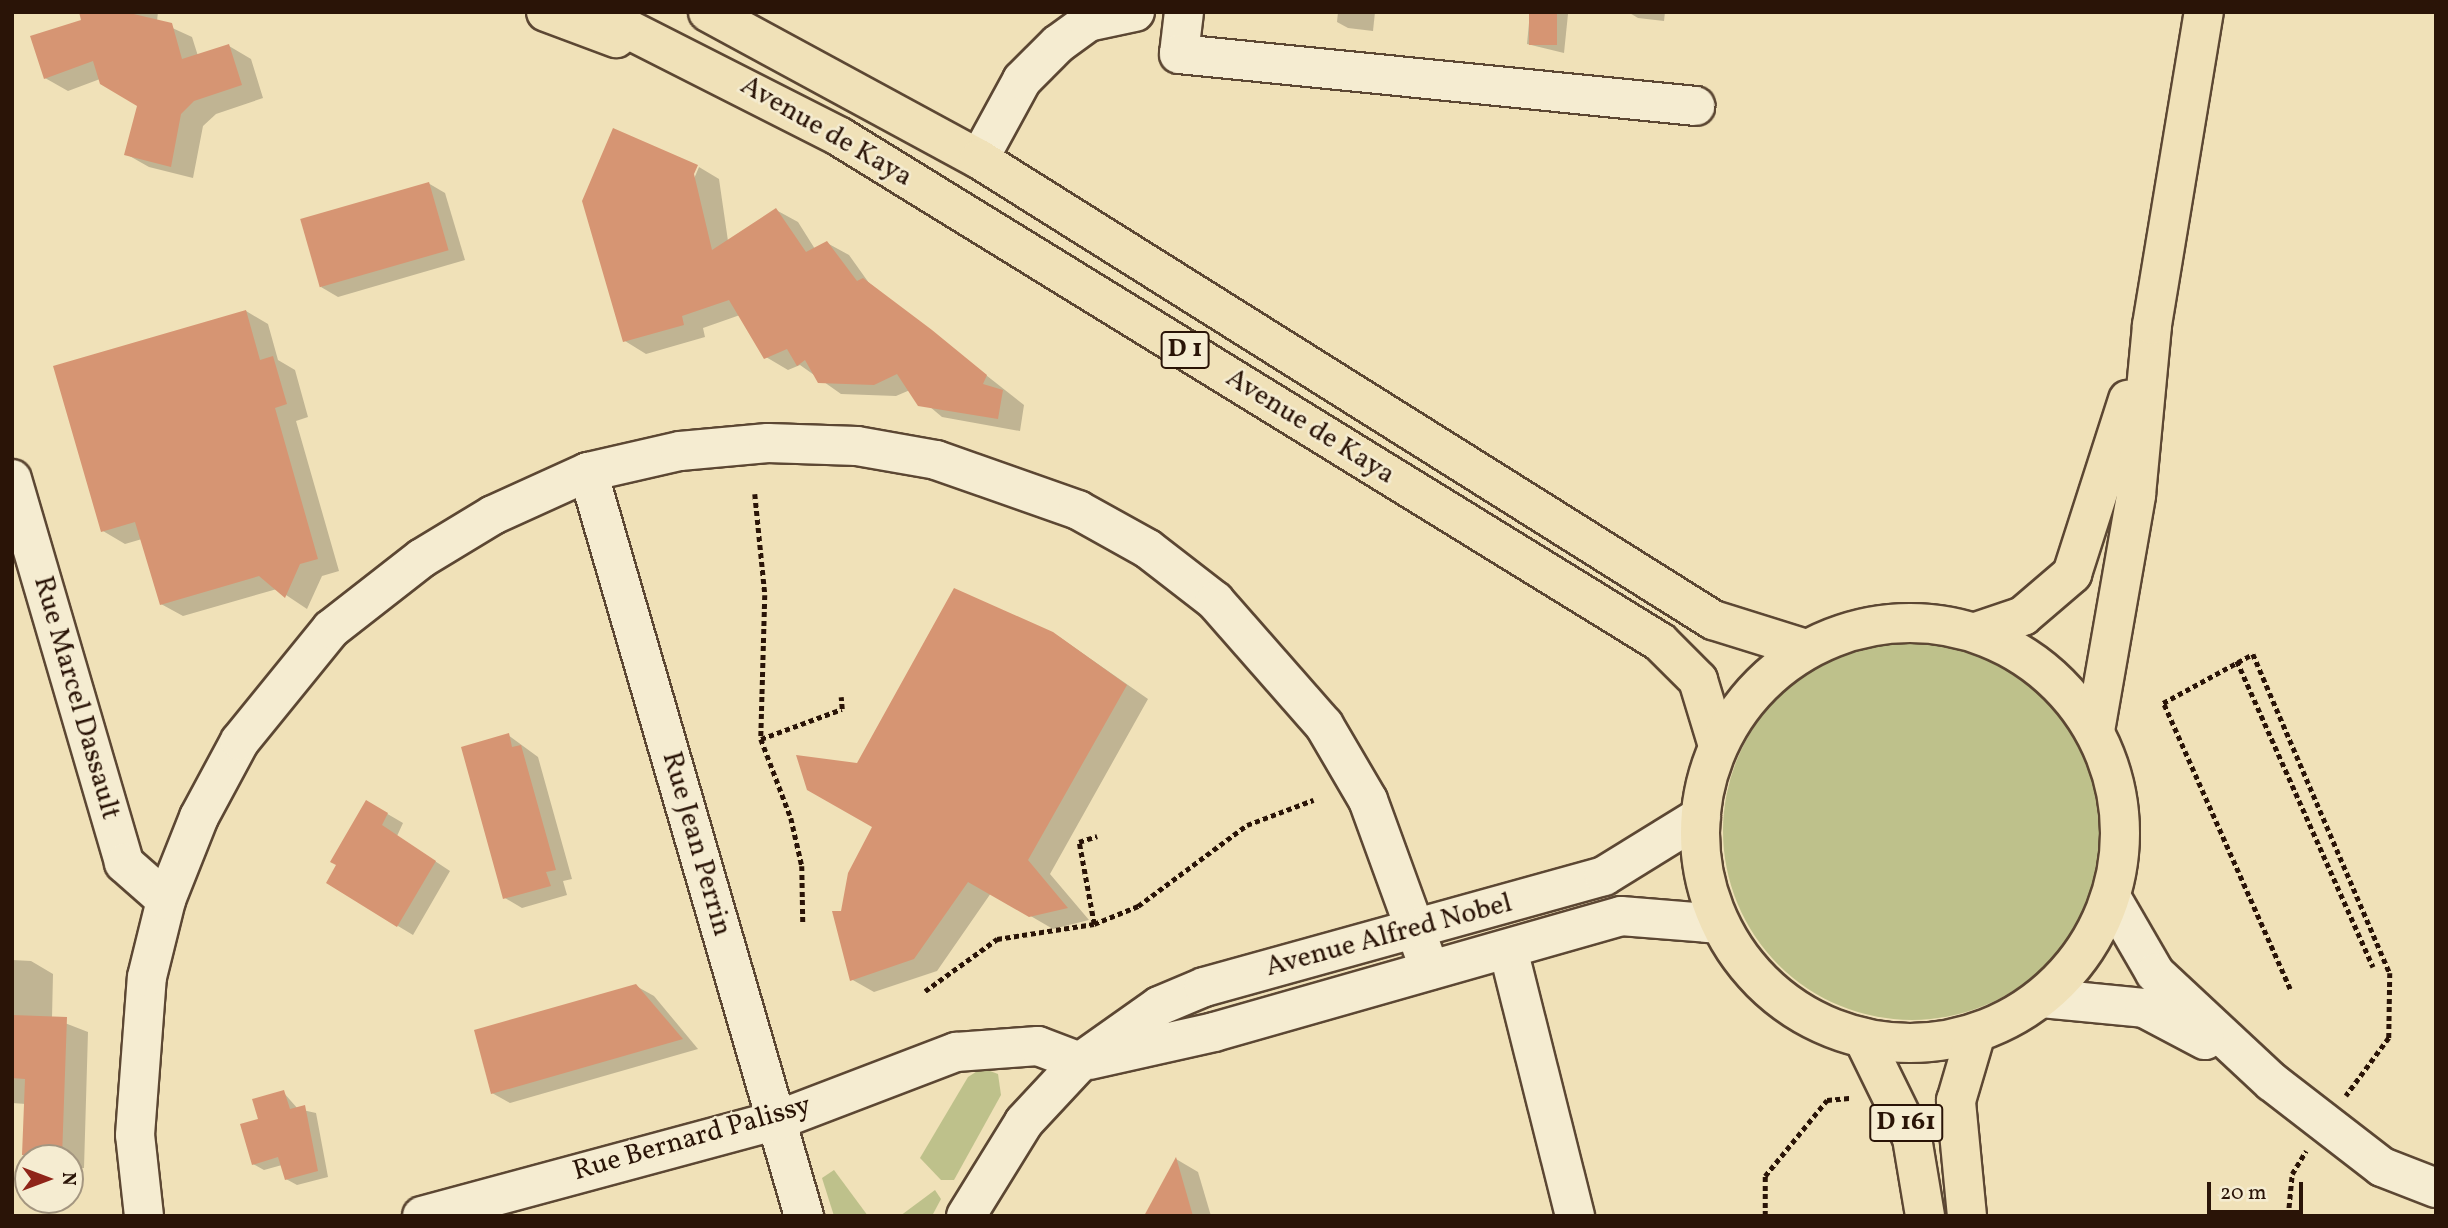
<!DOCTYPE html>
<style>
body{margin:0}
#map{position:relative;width:2448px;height:1228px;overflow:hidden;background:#f0e1b8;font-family:Vollkorn,serif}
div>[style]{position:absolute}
.green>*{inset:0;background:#bec18b}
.round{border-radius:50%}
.shadow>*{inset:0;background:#0003}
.building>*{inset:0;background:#d69573;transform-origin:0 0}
.path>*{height:4.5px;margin-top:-2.25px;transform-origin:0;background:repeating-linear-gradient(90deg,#2a1407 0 5px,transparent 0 8.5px)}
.roads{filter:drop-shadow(2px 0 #5c4733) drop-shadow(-2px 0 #5c4733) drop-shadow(0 2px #5c4733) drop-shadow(0 -2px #5c4733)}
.minor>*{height:38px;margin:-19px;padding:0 19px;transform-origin:19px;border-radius:19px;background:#f5ecd1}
.major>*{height:38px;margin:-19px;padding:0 19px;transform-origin:19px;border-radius:19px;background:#f0e1b8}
.major>.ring{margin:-19px;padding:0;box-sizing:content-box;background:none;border:38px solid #f0e1b8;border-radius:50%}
.highway>*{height:38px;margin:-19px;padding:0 19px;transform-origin:19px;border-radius:19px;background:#f0e1b8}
span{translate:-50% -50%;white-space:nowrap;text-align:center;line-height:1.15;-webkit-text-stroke:5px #f5ecd1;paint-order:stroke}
.shield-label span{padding:2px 5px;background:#f5ecd1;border:2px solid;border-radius:5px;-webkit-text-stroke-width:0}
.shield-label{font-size:26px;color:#2a1407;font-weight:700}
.street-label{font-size:28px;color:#2a1407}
.frame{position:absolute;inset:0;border:14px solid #2a1407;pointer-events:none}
.north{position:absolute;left:14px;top:1144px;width:70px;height:70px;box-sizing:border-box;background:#f5ecd1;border:2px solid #a49680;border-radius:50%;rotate:90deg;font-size:19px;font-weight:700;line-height:28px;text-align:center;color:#2a1407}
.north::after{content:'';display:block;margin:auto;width:24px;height:32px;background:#8f2418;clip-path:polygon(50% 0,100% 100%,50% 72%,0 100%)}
.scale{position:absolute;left:2207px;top:1182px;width:96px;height:32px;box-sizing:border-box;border:4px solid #2a1407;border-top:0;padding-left:9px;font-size:21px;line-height:24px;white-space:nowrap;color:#2a1407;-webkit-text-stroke:5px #f5ecd1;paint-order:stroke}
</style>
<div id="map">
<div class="green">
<div class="round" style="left:1723px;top:642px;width:378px;height:378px"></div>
<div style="clip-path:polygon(982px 1068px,998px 1074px,1001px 1095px,954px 1180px,941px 1180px,920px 1158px,968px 1077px)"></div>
<div style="clip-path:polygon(834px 1170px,868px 1216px,834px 1216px,822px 1178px)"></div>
<div style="clip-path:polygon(935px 1190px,941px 1199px,932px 1216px,900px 1216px)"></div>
</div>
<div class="shadow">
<div style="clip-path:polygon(80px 12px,158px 12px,157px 21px,192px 37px,198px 56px,229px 46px,251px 59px,263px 98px,216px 114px,203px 126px,193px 178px,149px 167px,126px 154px,139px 105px,100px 79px,68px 91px,45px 78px,83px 21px)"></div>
<div style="clip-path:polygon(1338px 12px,1375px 12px,1373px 31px,1348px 28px,1337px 22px)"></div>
<div style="clip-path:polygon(1530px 12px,1568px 14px,1564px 53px,1527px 44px)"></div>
<div style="clip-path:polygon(1628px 12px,1665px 12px,1664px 21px,1638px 18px)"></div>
<div style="clip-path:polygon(699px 167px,719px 179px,728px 241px,776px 210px,798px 222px,815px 249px,827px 243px,849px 255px,869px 283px,1024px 405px,1020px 431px,942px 417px,910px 390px,896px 396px,841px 394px,800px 365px,788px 370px,766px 357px,740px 315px,703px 328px,705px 337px,646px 354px,625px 341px)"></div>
<div style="clip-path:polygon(428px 183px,445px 193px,465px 260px,338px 297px,321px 287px)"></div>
<div style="clip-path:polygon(246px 311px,268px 324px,278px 360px,295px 370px,308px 417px,296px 421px,339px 571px,322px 576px,307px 609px,277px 589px,183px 616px,161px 604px,142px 539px,125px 544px,103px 531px)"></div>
<div style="clip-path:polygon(1058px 636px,1148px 699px,1050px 874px,1089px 920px,1053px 929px,991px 893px,937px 971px,874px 992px,851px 979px,842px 913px,874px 827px,858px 765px)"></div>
<div style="clip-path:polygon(508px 735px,538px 757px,572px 879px,563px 881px,567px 895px,522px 908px,505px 898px)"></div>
<div style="clip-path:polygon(367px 802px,403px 823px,397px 836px,450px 871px,413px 935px,398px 926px)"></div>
<div style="clip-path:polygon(12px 960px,31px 961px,53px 974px,52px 1018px,88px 1032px,84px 1168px,70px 1168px,70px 1158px,24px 1154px,26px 1104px,12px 1103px)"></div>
<div style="clip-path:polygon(636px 986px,654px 996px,698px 1049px,510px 1103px,492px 1093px)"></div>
<div style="clip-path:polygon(283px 1092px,298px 1109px,316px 1113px,328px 1177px,297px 1185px,286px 1179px,282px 1165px,264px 1170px,253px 1164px,260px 1120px)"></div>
<div style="clip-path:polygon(1176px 1159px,1198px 1172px,1211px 1216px,1146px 1216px)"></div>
</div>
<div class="building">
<div style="clip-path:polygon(79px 12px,125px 12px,172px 23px,182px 59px,229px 44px,242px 85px,194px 101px,181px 114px,171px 167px,124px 155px,137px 106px,100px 84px,93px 61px,44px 79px,30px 36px,81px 20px)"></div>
<div style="left:1529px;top:12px;width:28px;height:33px"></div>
<div style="clip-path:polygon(613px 128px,698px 165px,694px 174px,712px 250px,776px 208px,806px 252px,827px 241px,857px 281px,863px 278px,932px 330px,987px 375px,983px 384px,1003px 390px,998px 419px,918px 406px,897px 374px,874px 385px,818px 383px,805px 360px,797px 366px,787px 349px,764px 359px,729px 300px,682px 316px,684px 325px,623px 342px,582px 201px)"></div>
<div style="left:429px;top:182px;width:71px;height:134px;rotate:74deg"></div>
<div style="clip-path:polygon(246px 310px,260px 360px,273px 356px,287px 404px,275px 408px,318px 559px,300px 564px,285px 598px,259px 576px,160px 605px,135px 522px,101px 532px,53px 366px)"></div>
<div style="clip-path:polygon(954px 588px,1053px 632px,1127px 685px,1028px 860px,1068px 908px,1029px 917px,968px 882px,914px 959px,850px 981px,832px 911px,841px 911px,848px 873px,872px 827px,807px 790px,796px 755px,857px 763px)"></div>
<div style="clip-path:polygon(509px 733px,512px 747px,521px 745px,556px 870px,546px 872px,551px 886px,503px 899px,461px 747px)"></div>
<div style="clip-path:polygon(366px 800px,388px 813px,382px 825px,436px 861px,397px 927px,326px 883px,336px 865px,330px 862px)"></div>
<div style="clip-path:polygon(636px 984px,683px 1039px,491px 1094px,474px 1030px)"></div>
<div style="clip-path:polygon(12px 1015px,67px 1017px,62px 1157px,22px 1155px,25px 1079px,12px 1078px)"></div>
<div style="clip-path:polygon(284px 1090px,290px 1109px,305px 1105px,318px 1171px,285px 1180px,278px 1157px,252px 1165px,240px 1124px,258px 1119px,252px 1099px)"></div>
<div style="clip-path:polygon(1176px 1157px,1193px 1216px,1144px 1216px)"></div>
</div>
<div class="path">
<div style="left:755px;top:494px;width:101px;rotate:84.3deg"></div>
<div style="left:765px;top:595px;width:144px;rotate:91.6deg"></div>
<div style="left:761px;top:739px;width:85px;rotate:69.2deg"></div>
<div style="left:791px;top:818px;width:49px;rotate:77.1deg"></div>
<div style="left:802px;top:866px;width:58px;rotate:89deg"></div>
<div style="left:2237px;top:661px;width:335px;rotate:66deg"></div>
<div style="left:761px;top:739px;width:86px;rotate:-20.3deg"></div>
<div style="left:842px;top:709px;width:12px;rotate:-95deg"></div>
<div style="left:1094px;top:924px;width:83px;rotate:-100.4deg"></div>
<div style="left:1079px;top:842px;width:19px;rotate:-18deg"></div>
<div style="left:2290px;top:989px;width:313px;rotate:-113.9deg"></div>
<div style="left:2163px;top:703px;width:102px;rotate:-28.6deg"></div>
<div style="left:2253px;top:654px;width:347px;rotate:66.8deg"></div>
<div style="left:2390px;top:973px;width:65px;rotate:90.9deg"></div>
<div style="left:2389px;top:1038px;width:72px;rotate:126.6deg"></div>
<div style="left:925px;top:991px;width:89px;rotate:-35.8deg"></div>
<div style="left:997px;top:939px;width:98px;rotate:-8.8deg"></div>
<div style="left:1094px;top:924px;width:48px;rotate:-22.2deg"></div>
<div style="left:1138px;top:906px;width:136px;rotate:-36.6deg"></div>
<div style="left:1247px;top:825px;width:71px;rotate:-20.7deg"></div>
<div style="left:1765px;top:1216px;width:40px;rotate:-90deg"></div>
<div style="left:1765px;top:1176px;width:98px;rotate:-50.8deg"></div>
<div style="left:1827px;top:1100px;width:25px;rotate:-5deg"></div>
<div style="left:2288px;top:1216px;width:42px;rotate:-84.6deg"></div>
<div style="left:2292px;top:1174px;width:27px;rotate:-59deg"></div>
</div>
<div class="roads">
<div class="minor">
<div style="left:1184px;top:12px;width:42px;rotate:96.8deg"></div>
<div style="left:1179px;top:54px;width:519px;rotate:5.75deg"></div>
<div style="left:979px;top:159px;width:90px;rotate:-61.4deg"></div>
<div style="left:1022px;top:80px;width:51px;rotate:-45deg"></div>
<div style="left:1058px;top:44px;width:37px;rotate:-36deg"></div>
<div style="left:1088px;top:22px;width:48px;rotate:-12deg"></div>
<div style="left:588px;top:472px;width:775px;rotate:73.81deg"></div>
<div style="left:12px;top:479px;width:400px;rotate:73.7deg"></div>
<div style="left:124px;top:863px;width:56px;rotate:41.4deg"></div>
<div style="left:2111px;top:897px;width:88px;rotate:59.9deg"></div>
<div style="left:2155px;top:973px;width:160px;rotate:43deg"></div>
<div style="left:2272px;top:1082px;width:139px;rotate:37.7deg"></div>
<div style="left:2382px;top:1167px;width:58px;rotate:21.3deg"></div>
<div style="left:1508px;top:949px;width:275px;rotate:75.9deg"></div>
<div style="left:2042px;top:998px;width:102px;rotate:5.6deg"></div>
<div style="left:2144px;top:1008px;width:69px;rotate:27.7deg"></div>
<div style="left:1089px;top:1060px;width:128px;rotate:-12.6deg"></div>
<div style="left:1214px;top:1032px;width:423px;rotate:-15.9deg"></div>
<div style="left:1621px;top:916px;width:99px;rotate:4.6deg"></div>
<div style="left:144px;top:1216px;width:81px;rotate:-96.3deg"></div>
<div style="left:135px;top:1135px;width:158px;rotate:-85.7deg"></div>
<div style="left:147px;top:977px;width:79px;rotate:-76.1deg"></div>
<div style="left:166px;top:900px;width:89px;rotate:-68.3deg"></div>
<div style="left:199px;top:817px;width:86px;rotate:-61.7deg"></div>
<div style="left:240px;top:741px;width:144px;rotate:-50.9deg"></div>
<div style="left:331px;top:629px;width:115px;rotate:-38deg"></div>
<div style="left:422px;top:558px;width:83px;rotate:-31.2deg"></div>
<div style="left:493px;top:515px;width:104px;rotate:-24.4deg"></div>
<div style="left:588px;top:472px;width:94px;rotate:-12.9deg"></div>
<div style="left:680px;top:451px;width:88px;rotate:-5.2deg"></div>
<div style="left:768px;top:443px;width:89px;rotate:1.9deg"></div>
<div style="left:857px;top:446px;width:80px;rotate:10deg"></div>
<div style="left:936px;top:460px;width:151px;rotate:19.4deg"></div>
<div style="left:1078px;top:510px;width:80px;rotate:29.1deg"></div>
<div style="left:1148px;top:549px;width:85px;rotate:37.8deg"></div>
<div style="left:1215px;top:601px;width:165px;rotate:48.7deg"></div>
<div style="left:1324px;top:725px;width:87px;rotate:59.6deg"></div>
<div style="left:1368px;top:800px;width:181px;rotate:70deg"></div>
<div style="left:422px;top:1216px;width:369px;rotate:-15.1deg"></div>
<div style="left:778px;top:1120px;width:191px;rotate:-20.9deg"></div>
<div style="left:956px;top:1052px;width:82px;rotate:-4.2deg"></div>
<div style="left:1038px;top:1046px;width:45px;rotate:20.9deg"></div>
<div style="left:966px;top:1216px;width:110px;rotate:-58.3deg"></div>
<div style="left:1024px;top:1122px;width:82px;rotate:-47deg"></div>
<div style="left:1080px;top:1062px;width:97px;rotate:-35.3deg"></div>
<div style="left:1159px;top:1006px;width:49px;rotate:-22.9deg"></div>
<div style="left:1204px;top:987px;width:415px;rotate:-15.5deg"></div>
<div style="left:1604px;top:876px;width:114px;rotate:-31.7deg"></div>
</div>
<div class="major">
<div style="left:546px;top:12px;width:75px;rotate:20.4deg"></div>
<div style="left:594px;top:12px;width:276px;rotate:26.9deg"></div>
<div style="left:840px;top:137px;width:963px;rotate:31.63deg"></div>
<div style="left:1660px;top:642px;width:54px;rotate:45deg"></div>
<div style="left:1698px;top:680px;width:69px;rotate:73.1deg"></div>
<div style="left:708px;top:12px;width:308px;rotate:28.5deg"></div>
<div style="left:979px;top:159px;width:867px;rotate:32.13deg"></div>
<div style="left:1713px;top:620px;width:97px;rotate:17.3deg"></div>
<div class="ring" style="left:1700px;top:623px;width:382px;height:382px"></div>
<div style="left:1863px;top:1038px;width:111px;rotate:63.9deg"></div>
<div style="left:1912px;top:1138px;width:79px;rotate:80.5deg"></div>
<div style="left:1967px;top:1216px;width:116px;rotate:-95.5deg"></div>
<div style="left:1956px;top:1101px;width:71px;rotate:-73.6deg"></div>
</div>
<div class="highway">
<div style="left:1976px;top:632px;width:50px;rotate:-18.8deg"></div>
<div style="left:2023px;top:616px;width:65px;rotate:-40.6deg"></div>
<div style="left:2072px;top:574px;width:183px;rotate:-72.2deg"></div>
<div style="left:2095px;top:731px;width:240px;rotate:-80.1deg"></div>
<div style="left:2136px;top:495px;width:171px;rotate:-84.6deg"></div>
<div style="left:2152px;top:325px;width:317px;rotate:-80.6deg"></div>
</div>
</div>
<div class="shield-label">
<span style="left:1185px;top:350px">D 1</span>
<span style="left:1906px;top:1123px">D 161</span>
</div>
<div class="street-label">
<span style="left:826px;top:132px;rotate:30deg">Avenue de Kaya</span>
<span style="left:1310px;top:427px;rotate:32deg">Avenue de Kaya</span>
<span style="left:76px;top:698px;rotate:74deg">Rue Marcel Dassault</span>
<span style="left:696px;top:844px;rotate:74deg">Rue Jean Perrin</span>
<span style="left:1389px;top:936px;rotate:-15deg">Avenue Alfred Nobel</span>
<span style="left:692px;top:1139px;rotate:-16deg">Rue Bernard Palissy</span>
</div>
<div class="frame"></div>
<div class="north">N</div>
<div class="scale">20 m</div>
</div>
